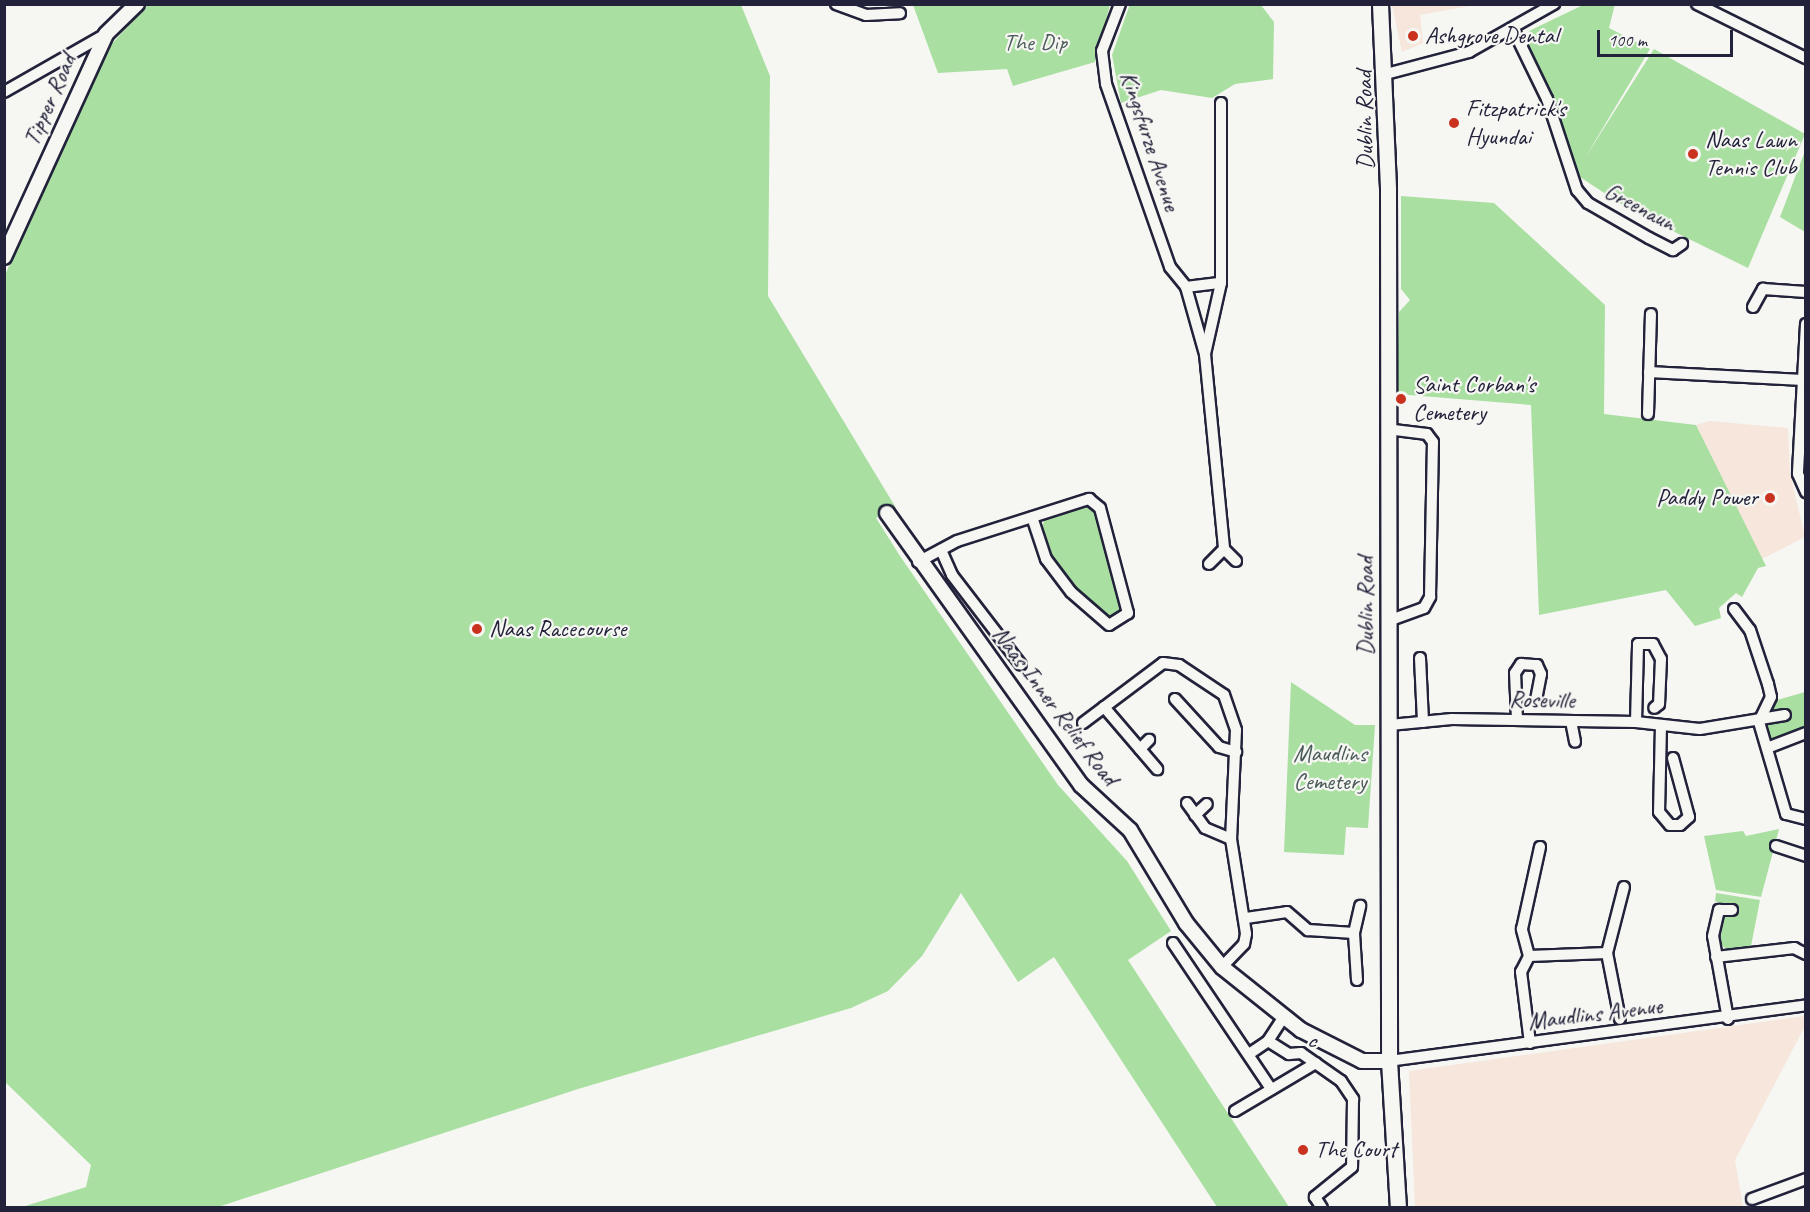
<!DOCTYPE html>
<style>
body{margin:0}
#map{position:relative;width:1810px;height:1212px;overflow:hidden;background:#f6f6f2;font-family:Caveat,sans-serif}
div>[style]{position:absolute}
.built>*{inset:0;background:#f6e6dc}
.green>*{inset:0;background:#a9dfa1}
.roads{filter:drop-shadow(2px 0 #22223b) drop-shadow(-2px 0 #22223b) drop-shadow(0 2px #22223b) drop-shadow(0 -2px #22223b)}
.minor>*{height:10px;margin:-5px;padding:0 5px;transform-origin:5px;border-radius:5px;background:#f6f6f2}
.tertiary>*{height:14px;margin:-7px;padding:0 7px;transform-origin:7px;border-radius:7px;background:#f6f6f2}
.secondary>*{height:15px;margin:-7.5px;padding:0 7.5px;transform-origin:7.5px;border-radius:7.5px;background:#f6f6f2}
.dots>*{width:16px;height:16px;translate:-50% -50%;box-sizing:border-box;border:3px solid #f6f6f2;border-radius:50%}
span{translate:-50% -50%;white-space:nowrap;text-align:center;line-height:1.15;-webkit-text-stroke:4.5px #f6f6f2;paint-order:stroke}
.poi-label{font-size:24px;color:#22223b}
.left{translate:0 -50%;text-align:left}
.right{translate:-100% -50%;text-align:right}
.park-label{font-size:24px;color:#4a5b5a}
.street-label{font-size:24px;color:#22223b}
.frame{position:absolute;inset:0;border:6px solid #22223b;pointer-events:none}
.scale{position:absolute;left:1597px;top:30px;width:136px;height:27px;box-sizing:border-box;border:3px solid #22223b;border-top:0;padding-left:8px;font-size:18px;line-height:21px;white-space:nowrap;color:#22223b;-webkit-text-stroke:4px #f6f6f2;paint-order:stroke}
</style>
<div id="map">
<div class="built">
<div style="clip-path:polygon(1392px 5px,1395px 4px,1476px 5px,1420px 15px,1423px 43px,1402px 52px)"></div>
<div style="clip-path:polygon(1710px 421px,1788px 428px,1790px 473px,1805px 537px,1760px 560px,1696px 425px)"></div>
<div style="clip-path:polygon(1805px 1016px,1805px 1026px,1735px 1160px,1743px 1207px,1415px 1207px,1409px 1071px)"></div>
</div>
<div class="green">
<div style="clip-path:polygon(148px 4px,741px 5px,770px 76px,768px 296px,896px 508px,876px 518px,900px 556px,1058px 785px,1127px 861px,1171px 931px,1128px 960px,1289px 1207px,1217px 1207px,1054px 957px,1018px 982px,961px 893px,922px 956px,888px 991px,851px 1008px,578px 1089px,218px 1207px,22px 1207px,86px 1187px,91px 1165px,5px 1082px,5px 275px,109px 47px)"></div>
<div style="clip-path:polygon(1130px 4px,1261px 5px,1274px 22px,1273px 79px,1235px 84px,1212px 98px,1161px 90px,1121px 103px,1112px 55px)"></div>
<div style="clip-path:polygon(1615px 4px,1609px 28px,1650px 49px,1585px 158px,1654px 49px,1805px 134px,1748px 268px,1630px 210px,1580px 177px,1527px 46px,1529px 31px,1583px 5px)"></div>
<div style="clip-path:polygon(913px 5px,913px 4px,1110px 5px,1095px 62px,1013px 86px,1007px 69px,938px 73px)"></div>
<div style="clip-path:polygon(1805px 151px,1806px 232px,1805px 232px,1780px 217px)"></div>
<div style="clip-path:polygon(1401px 196px,1494px 203px,1605px 305px,1604px 414px,1696px 425px,1766px 566px,1758px 568px,1742px 597px,1736px 593px,1719px 608px,1721px 618px,1695px 626px,1666px 590px,1539px 615px,1531px 405px,1397px 394px,1399px 312px,1410px 300px,1401px 289px)"></div>
<div style="clip-path:polygon(1091px 503px,1125px 608px,1111px 618px,1076px 589px,1051px 554px,1042px 527px,1046px 516px)"></div>
<div style="clip-path:polygon(1291px 682px,1355px 725px,1375px 725px,1368px 828px,1346px 827px,1344px 855px,1284px 852px)"></div>
<div style="clip-path:polygon(1805px 692px,1805px 729px,1769px 743px,1765px 729px,1777px 700px)"></div>
<div style="clip-path:polygon(1779px 829px,1761px 897px,1716px 890px,1704px 836px,1743px 831px,1746px 836px)"></div>
<div style="clip-path:polygon(1716px 893px,1760px 900px,1751px 946px,1728px 950px,1720px 944px,1725px 905px,1715px 901px)"></div>
</div>
<div class="roads">
<div class="minor">
<div style="left:836px;top:4px;width:32px;rotate:20deg"></div>
<div style="left:866px;top:15px;width:34px;rotate:-3deg"></div>
<div style="left:1120px;top:4px;width:50px;rotate:111deg"></div>
<div style="left:1102px;top:51px;width:33px;rotate:83deg"></div>
<div style="left:1106px;top:84px;width:194px;rotate:70.7deg"></div>
<div style="left:1170px;top:267px;width:26px;rotate:51deg"></div>
<div style="left:1186px;top:287px;width:35px;rotate:-7deg"></div>
<div style="left:1221px;top:283px;width:180px;rotate:-90deg"></div>
<div style="left:1697px;top:4px;width:122px;rotate:26.4deg"></div>
<div style="left:1513px;top:29px;width:78px;rotate:64.1deg"></div>
<div style="left:1547px;top:99px;width:96px;rotate:71.8deg"></div>
<div style="left:1577px;top:190px;width:17px;rotate:50deg"></div>
<div style="left:1588px;top:203px;width:70px;rotate:29.8deg"></div>
<div style="left:1649px;top:238px;width:27px;rotate:27deg"></div>
<div style="left:1673px;top:250px;width:11px;rotate:-34deg"></div>
<div style="left:1386px;top:74px;width:86px;rotate:-14.8deg"></div>
<div style="left:1469px;top:52px;width:98px;rotate:-29.5deg"></div>
<div style="left:4px;top:92px;width:117px;rotate:-29.6deg"></div>
<div style="left:1221px;top:283px;width:73px;rotate:102.7deg"></div>
<div style="left:1205px;top:354px;width:196px;rotate:84.4deg"></div>
<div style="left:1186px;top:287px;width:70px;rotate:74.2deg"></div>
<div style="left:1753px;top:307px;width:21px;rotate:-61deg"></div>
<div style="left:1763px;top:289px;width:43px;rotate:4deg"></div>
<div style="left:1806px;top:324px;width:150px;rotate:93.1deg"></div>
<div style="left:1798px;top:474px;width:20px;rotate:66deg"></div>
<div style="left:1649px;top:372px;width:154px;rotate:3deg"></div>
<div style="left:1648px;top:414px;width:100px;rotate:-88.3deg"></div>
<div style="left:941px;top:550px;width:27px;rotate:66deg"></div>
<div style="left:952px;top:575px;width:113px;rotate:52.5deg"></div>
<div style="left:918px;top:562px;width:44px;rotate:-28.3deg"></div>
<div style="left:957px;top:541px;width:139px;rotate:-17.7deg"></div>
<div style="left:1089px;top:499px;width:14px;rotate:39deg"></div>
<div style="left:1100px;top:508px;width:109px;rotate:75.1deg"></div>
<div style="left:1128px;top:613px;width:22px;rotate:148deg"></div>
<div style="left:1109px;top:625px;width:50px;rotate:-139deg"></div>
<div style="left:1071px;top:592px;width:41px;rotate:-127.1deg"></div>
<div style="left:1046px;top:559px;width:44px;rotate:-108.4deg"></div>
<div style="left:1209px;top:564px;width:21px;rotate:-45deg"></div>
<div style="left:1224px;top:549px;width:17px;rotate:45deg"></div>
<div style="left:1734px;top:609px;width:26px;rotate:53deg"></div>
<div style="left:1750px;top:630px;width:57px;rotate:71.6deg"></div>
<div style="left:1768px;top:684px;width:13px;rotate:77deg"></div>
<div style="left:1771px;top:697px;width:28px;rotate:116deg"></div>
<div style="left:1759px;top:722px;width:96px;rotate:73.6deg"></div>
<div style="left:1786px;top:814px;width:21px;rotate:14deg"></div>
<div style="left:1388px;top:621px;width:38px;rotate:-20deg"></div>
<div style="left:1424px;top:608px;width:13px;rotate:-61deg"></div>
<div style="left:1430px;top:597px;width:155px;rotate:-88.9deg"></div>
<div style="left:1433px;top:442px;width:10px;rotate:-127deg"></div>
<div style="left:1427px;top:434px;width:38px;rotate:-173deg"></div>
<div style="left:1420px;top:658px;width:64px;rotate:87.3deg"></div>
<div style="left:1175px;top:699px;width:65px;rotate:47.5deg"></div>
<div style="left:1219px;top:747px;width:18px;rotate:16deg"></div>
<div style="left:1104px;top:707px;width:82px;rotate:49.5deg"></div>
<div style="left:1517px;top:720px;width:47px;rotate:-92.4deg"></div>
<div style="left:1515px;top:673px;width:11px;rotate:-56deg"></div>
<div style="left:1521px;top:664px;width:16px;rotate:4deg"></div>
<div style="left:1537px;top:665px;width:10px;rotate:66deg"></div>
<div style="left:1541px;top:674px;width:26px;rotate:101deg"></div>
<div style="left:1571px;top:721px;width:21px;rotate:79deg"></div>
<div style="left:1636px;top:722px;width:78px;rotate:-88.5deg"></div>
<div style="left:1638px;top:644px;width:15px"></div>
<div style="left:1653px;top:644px;width:17px;rotate:62deg"></div>
<div style="left:1661px;top:659px;width:45px;rotate:92.5deg"></div>
<div style="left:1659px;top:704px;width:6px;rotate:141deg"></div>
<div style="left:1083px;top:723px;width:100px;rotate:-36.9deg"></div>
<div style="left:1163px;top:663px;width:16px;rotate:7deg"></div>
<div style="left:1179px;top:665px;width:54px;rotate:33.7deg"></div>
<div style="left:1224px;top:695px;width:37px;rotate:71deg"></div>
<div style="left:1236px;top:730px;width:109px;rotate:92.6deg"></div>
<div style="left:1231px;top:839px;width:96px;rotate:81deg"></div>
<div style="left:1246px;top:934px;width:10px;rotate:101deg"></div>
<div style="left:1244px;top:944px;width:32px;rotate:134deg"></div>
<div style="left:1390px;top:725px;width:62px;rotate:-5.5deg"></div>
<div style="left:1452px;top:719px;width:184px;rotate:0.9deg"></div>
<div style="left:1636px;top:722px;width:64px;rotate:6.2deg"></div>
<div style="left:1700px;top:729px;width:86px;rotate:-9.4deg"></div>
<div style="left:1661px;top:725px;width:87px;rotate:91.3deg"></div>
<div style="left:1659px;top:812px;width:17px;rotate:50deg"></div>
<div style="left:1670px;top:825px;width:10px"></div>
<div style="left:1680px;top:825px;width:12px;rotate:-42deg"></div>
<div style="left:1689px;top:817px;width:61px;rotate:-105.2deg"></div>
<div style="left:1767px;top:748px;width:42px;rotate:-21deg"></div>
<div style="left:1140px;top:749px;width:13px;rotate:-45deg"></div>
<div style="left:1187px;top:803px;width:31px;rotate:54deg"></div>
<div style="left:1205px;top:828px;width:28px;rotate:23deg"></div>
<div style="left:1195px;top:815px;width:16px;rotate:-43deg"></div>
<div style="left:1776px;top:846px;width:32px;rotate:18deg"></div>
<div style="left:1246px;top:918px;width:41px;rotate:-8.3deg"></div>
<div style="left:1287px;top:912px;width:28px;rotate:41deg"></div>
<div style="left:1308px;top:930px;width:46px;rotate:3.7deg"></div>
<div style="left:1173px;top:943px;width:176px;rotate:56.1deg"></div>
<div style="left:1607px;top:953px;width:67px;rotate:78.9deg"></div>
<div style="left:1529px;top:956px;width:78px;rotate:-2.2deg"></div>
<div style="left:1607px;top:953px;width:68px;rotate:-75.6deg"></div>
<div style="left:1716px;top:957px;width:79px;rotate:-6.6deg"></div>
<div style="left:1794px;top:948px;width:13px;rotate:27deg"></div>
<div style="left:1357px;top:980px;width:47px;rotate:-93.7deg"></div>
<div style="left:1354px;top:933px;width:28px;rotate:-77deg"></div>
<div style="left:1728px;top:1019px;width:84px;rotate:-100.2deg"></div>
<div style="left:1713px;top:936px;width:27px;rotate:-77deg"></div>
<div style="left:1719px;top:910px;width:13px"></div>
<div style="left:1268px;top:1041px;width:25px;rotate:32deg"></div>
<div style="left:1289px;top:1054px;width:12px;rotate:-5deg"></div>
<div style="left:1301px;top:1053px;width:49px;rotate:35deg"></div>
<div style="left:1341px;top:1081px;width:22px;rotate:56deg"></div>
<div style="left:1353px;top:1099px;width:68px;rotate:90.8deg"></div>
<div style="left:1352px;top:1167px;width:48px;rotate:141deg"></div>
<div style="left:1315px;top:1197px;width:13px;rotate:58deg"></div>
<div style="left:1530px;top:1043px;width:72px;rotate:-97.2deg"></div>
<div style="left:1521px;top:972px;width:18px;rotate:-63deg"></div>
<div style="left:1529px;top:956px;width:28px;rotate:-105deg"></div>
<div style="left:1522px;top:929px;width:84px;rotate:-77.6deg"></div>
<div style="left:1249px;top:1054px;width:23px;rotate:-34deg"></div>
<div style="left:1268px;top:1041px;width:27px;rotate:-57deg"></div>
<div style="left:1389px;top:1061px;width:421px;rotate:-7.6deg"></div>
<div style="left:1235px;top:1111px;width:94px;rotate:-30.7deg"></div>
<div style="left:1752px;top:1199px;width:58px;rotate:-20.3deg"></div>
</div>
<div class="tertiary">
<div style="left:4px;top:257px;width:245px;rotate:-65.4deg"></div>
<div style="left:106px;top:34px;width:43px;rotate:-44.1deg"></div>
<div style="left:887px;top:513px;width:334px;rotate:54.5deg"></div>
<div style="left:1081px;top:785px;width:67px;rotate:42.6deg"></div>
<div style="left:1130px;top:830px;width:109px;rotate:58.9deg"></div>
<div style="left:1186px;top:923px;width:57px;rotate:50.7deg"></div>
<div style="left:1222px;top:967px;width:101px;rotate:38.6deg"></div>
<div style="left:1301px;top:1030px;width:68px;rotate:26.9deg"></div>
<div style="left:1362px;top:1061px;width:27px"></div>
</div>
<div class="secondary">
<div style="left:1380px;top:4px;width:185px;rotate:87.5deg"></div>
<div style="left:1388px;top:189px;width:872px;rotate:89.93deg"></div>
<div style="left:1389px;top:1061px;width:147px;rotate:86.5deg"></div>
</div>
</div>
<div class="dots">
<div style="left:1413px;top:36px;background:#c8321e"></div>
<div style="left:1454px;top:123px;background:#c8321e"></div>
<div style="left:1693px;top:154px;background:#c8321e"></div>
<div style="left:1401px;top:399px;background:#c8321e"></div>
<div style="left:1770px;top:498px;background:#c8321e"></div>
<div style="left:477px;top:629px;background:#c8321e"></div>
<div style="left:1303px;top:1150px;background:#c8321e"></div>
</div>
<div class="poi-label">
<span class="left" style="left:1425px;top:36px">Ashgrove Dental</span>
<span class="left" style="left:1466px;top:123px">Fitzpatrick's<br>Hyundai</span>
<span class="left" style="left:1705px;top:154px">Naas Lawn<br>Tennis Club</span>
<span class="left" style="left:1413px;top:399px">Saint Corban's<br>Cemetery</span>
<span class="right" style="left:1758px;top:498px">Paddy Power</span>
<span class="left" style="left:489px;top:629px">Naas Racecourse</span>
<span class="left" style="left:1315px;top:1150px">The Court</span>
</div>
<div class="park-label">
<span style="left:1035px;top:43px">The Dip</span>
<span style="left:1330px;top:768px">Maudlins<br>Cemetery</span>
</div>
<div class="street-label">
<span style="left:50px;top:100px;rotate:-66deg">Tipper Road</span>
<span style="left:1365px;top:120px;rotate:-91deg">Dublin Road</span>
<span style="left:1150px;top:141px;rotate:72deg">Kingsfurze Avenue</span>
<span style="left:1640px;top:207px;rotate:28deg">Greenaun</span>
<span style="left:1366px;top:606px;rotate:-90deg">Dublin Road</span>
<span style="left:1542px;top:700px;rotate:1deg">Roseville</span>
<span style="left:1055px;top:706px;rotate:53deg">Naas Inner Relief Road</span>
<span style="left:1595px;top:1014px;rotate:-7deg">Maudlins Avenue</span>
<span style="left:1313px;top:1040px;rotate:23deg">c</span>
</div>
<div class="frame"></div>
<div class="scale">100 m</div>
</div>
